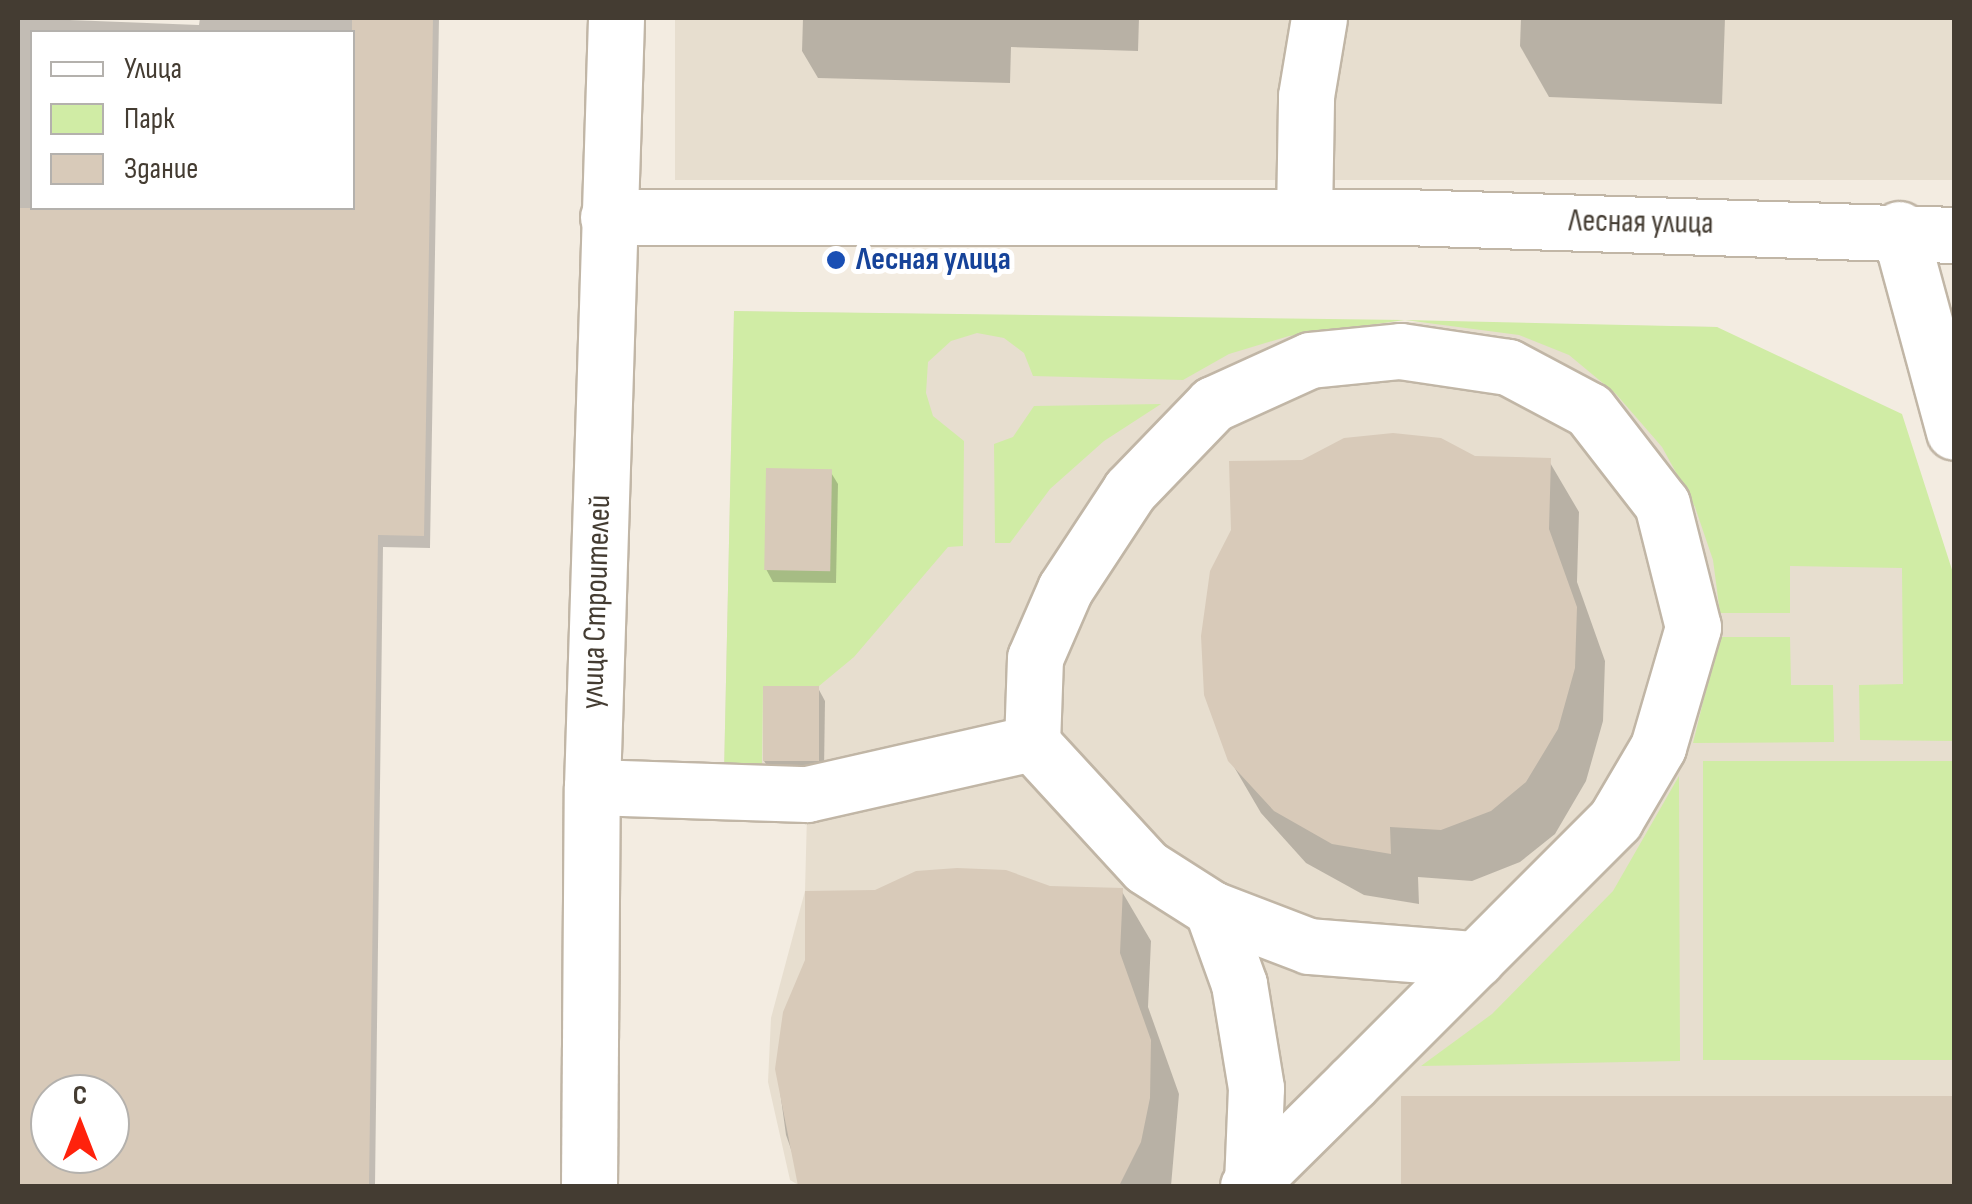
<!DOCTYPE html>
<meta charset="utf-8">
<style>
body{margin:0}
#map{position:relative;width:1972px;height:1204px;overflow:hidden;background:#f3ece1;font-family:"Sofia Sans Condensed",sans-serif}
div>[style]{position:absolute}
.residential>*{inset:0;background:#e7decf;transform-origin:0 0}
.green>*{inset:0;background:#d0eca5;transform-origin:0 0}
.shadow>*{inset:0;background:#0003;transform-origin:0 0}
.building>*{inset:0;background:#d8cab9;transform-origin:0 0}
.roads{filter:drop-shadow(2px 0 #c1b6a6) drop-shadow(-2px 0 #c1b6a6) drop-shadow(0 2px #c1b6a6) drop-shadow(0 -2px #c1b6a6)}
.minor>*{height:55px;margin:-27.5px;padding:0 27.5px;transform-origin:27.5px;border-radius:27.5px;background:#fff}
.dots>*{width:28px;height:28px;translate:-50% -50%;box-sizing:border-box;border:5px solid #fff;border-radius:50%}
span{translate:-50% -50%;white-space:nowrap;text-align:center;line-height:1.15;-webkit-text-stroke:10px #fff;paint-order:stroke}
.street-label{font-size:32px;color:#443c32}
.transit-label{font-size:32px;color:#164399;font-weight:700}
.left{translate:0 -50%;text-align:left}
.frame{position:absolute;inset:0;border:20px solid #443c32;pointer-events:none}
.legend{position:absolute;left:30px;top:30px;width:325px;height:180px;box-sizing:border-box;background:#fff;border:2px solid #b4b1ad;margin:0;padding:12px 18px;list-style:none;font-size:30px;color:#443c32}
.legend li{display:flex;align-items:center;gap:20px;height:50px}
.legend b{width:50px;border:2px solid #b4b1ad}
.north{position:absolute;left:30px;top:1074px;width:100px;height:100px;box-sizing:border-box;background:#fff;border:2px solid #b4b1ad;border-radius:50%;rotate:0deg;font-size:28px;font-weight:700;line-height:40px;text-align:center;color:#443c32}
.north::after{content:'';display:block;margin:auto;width:35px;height:45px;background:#ff220c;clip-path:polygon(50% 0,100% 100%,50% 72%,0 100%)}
</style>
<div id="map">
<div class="residential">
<div style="left:675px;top:18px;width:1279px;height:162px"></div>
<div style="clip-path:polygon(734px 311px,1717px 327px,1954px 625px,1954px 1186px,800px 1186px,790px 1180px,768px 1082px,771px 1018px,805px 891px,808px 776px,724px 774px)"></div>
</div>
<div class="green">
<div style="clip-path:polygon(734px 311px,1405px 320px,1717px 327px,1902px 414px,1954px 576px,1954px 741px,1860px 740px,1859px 685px,1903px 684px,1902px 568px,1790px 566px,1790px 613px,1720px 613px,1713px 560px,1695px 507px,1662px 447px,1616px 394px,1569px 355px,1519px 335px,1405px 320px,1289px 336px,1229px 354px,1183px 380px,1033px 376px,1024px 353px,1004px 338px,977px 333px,951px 341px,928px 362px,926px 393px,933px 416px,964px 441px,963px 546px,948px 547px,854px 657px,819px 686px,763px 686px,762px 764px,819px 766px,724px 774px)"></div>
<div style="clip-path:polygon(1161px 404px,1104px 441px,1050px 489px,1010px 543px,995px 543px,994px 444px,1013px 437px,1034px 406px)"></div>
<div style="clip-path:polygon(1719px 637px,1790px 637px,1791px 685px,1833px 685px,1834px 742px,1693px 743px)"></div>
<div style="left:1703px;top:761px;width:251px;height:299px"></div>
<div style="clip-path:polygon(1679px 776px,1680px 1061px,1421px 1066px,1492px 1014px,1613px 891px)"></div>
</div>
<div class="shadow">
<div style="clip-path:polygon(evenodd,18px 18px,199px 25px,200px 18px,439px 18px,430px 548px,383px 547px,375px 1186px,18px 1186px,18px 18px,32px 32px,352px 32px,352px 208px,32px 208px,32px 32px,18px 18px,50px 1094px,110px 1094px,110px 1154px,50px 1154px,50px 1094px)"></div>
<div style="clip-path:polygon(803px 18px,1139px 18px,1138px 51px,1011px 47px,1010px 83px,818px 78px,802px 51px)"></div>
<div style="clip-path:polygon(1521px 18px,1725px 18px,1722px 104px,1549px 97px,1520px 46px)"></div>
<div style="clip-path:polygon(1475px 459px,1549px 461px,1579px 512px,1577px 582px,1605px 661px,1603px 721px,1586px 781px,1555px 834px,1520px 862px,1472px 881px,1418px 877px,1419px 904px,1364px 895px,1306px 863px,1261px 813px,1230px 760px)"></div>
<div style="clip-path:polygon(830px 471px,838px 484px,836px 583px,773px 582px,766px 569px)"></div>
<div style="clip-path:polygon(818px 688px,825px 701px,824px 771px,772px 773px,764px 761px)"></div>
<div style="clip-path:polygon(1050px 889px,1121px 890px,1151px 941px,1148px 1007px,1179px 1094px,1171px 1186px,804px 1186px,786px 1135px,777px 1069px)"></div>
<div style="left:1404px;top:1099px;width:550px;height:87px"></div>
</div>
<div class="building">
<div style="clip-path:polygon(evenodd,352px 18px,433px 18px,424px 536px,378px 535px,369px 1186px,18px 1186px,18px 208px,352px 208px,352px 18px,50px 1094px,110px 1094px,110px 1154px,50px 1154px,50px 1094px)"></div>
<div style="clip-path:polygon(1393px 433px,1441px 438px,1475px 456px,1551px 458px,1549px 529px,1577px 607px,1575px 668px,1558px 729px,1526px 782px,1491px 811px,1441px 830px,1390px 827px,1391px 854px,1332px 844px,1274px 811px,1228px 761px,1204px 695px,1201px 636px,1210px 571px,1231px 530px,1229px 461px,1302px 460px,1344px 438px)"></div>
<div style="left:766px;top:468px;width:66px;height:102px;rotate:1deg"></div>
<div style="left:763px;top:686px;width:56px;height:75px"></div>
<div style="clip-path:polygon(957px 868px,1006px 870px,1050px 886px,1123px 888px,1120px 953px,1151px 1040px,1150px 1098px,1141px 1142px,1119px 1186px,798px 1186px,775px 1069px,783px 1012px,805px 960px,805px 891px,875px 890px,916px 871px)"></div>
<div style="left:1401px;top:1096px;width:553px;height:90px"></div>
</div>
<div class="roads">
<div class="minor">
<div style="left:1304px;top:216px;width:120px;rotate:-89deg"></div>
<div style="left:1306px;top:96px;width:79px;rotate:-80.5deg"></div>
<div style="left:608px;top:217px;width:796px"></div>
<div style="left:1404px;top:217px;width:550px;rotate:1.87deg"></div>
<div style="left:1899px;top:229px;width:210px;rotate:74.8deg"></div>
<div style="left:592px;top:787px;width:215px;rotate:1.9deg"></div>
<div style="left:807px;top:794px;width:231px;rotate:-12.8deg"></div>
<div style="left:1212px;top:909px;width:80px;rotate:70.2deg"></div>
<div style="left:1239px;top:984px;width:105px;rotate:80.7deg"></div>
<div style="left:1256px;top:1088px;width:95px;rotate:92.4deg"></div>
<div style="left:589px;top:1186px;width:399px;rotate:-89.6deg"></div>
<div style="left:592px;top:787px;width:769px;rotate:-88.21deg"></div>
<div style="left:1248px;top:1186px;width:148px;rotate:-44.7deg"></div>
<div style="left:1353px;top:1082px;width:371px;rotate:-45deg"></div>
<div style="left:1615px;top:820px;width:85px;rotate:-59.5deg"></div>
<div style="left:1658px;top:747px;width:125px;rotate:-73.7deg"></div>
<div style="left:1693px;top:627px;width:127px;rotate:-104.1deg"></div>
<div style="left:1662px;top:504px;width:119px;rotate:-127.8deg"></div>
<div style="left:1589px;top:410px;width:92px;rotate:-152deg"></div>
<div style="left:1508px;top:367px;width:109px;rotate:-171.6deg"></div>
<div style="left:1400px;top:351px;width:90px;rotate:174.3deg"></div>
<div style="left:1310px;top:360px;width:107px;rotate:155.6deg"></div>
<div style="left:1213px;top:404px;width:120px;rotate:134deg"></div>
<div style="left:1130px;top:490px;width:118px;rotate:123.3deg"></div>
<div style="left:1065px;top:589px;width:75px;rotate:113.5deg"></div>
<div style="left:1035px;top:658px;width:85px;rotate:92deg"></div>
<div style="left:1032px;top:743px;width:168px;rotate:47.4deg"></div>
<div style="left:1146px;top:867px;width:78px;rotate:32.5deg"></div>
<div style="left:1212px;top:909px;width:104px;rotate:20.9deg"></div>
<div style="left:1309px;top:946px;width:168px;rotate:4.5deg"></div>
</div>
</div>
<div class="dots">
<div style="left:836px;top:260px;background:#1a4fb4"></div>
</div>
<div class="street-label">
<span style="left:1641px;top:223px;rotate:1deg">Лесная улица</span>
<span style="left:597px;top:602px;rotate:-88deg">улица Строителей</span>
</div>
<div class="transit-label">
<span class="left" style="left:856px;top:260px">Лесная улица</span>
</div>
<div class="frame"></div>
<ul class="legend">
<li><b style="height:12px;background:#fff"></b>Улица</li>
<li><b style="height:28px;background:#d0eca5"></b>Парк</li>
<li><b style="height:28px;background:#d8cab9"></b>Здание</li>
</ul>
<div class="north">С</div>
</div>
